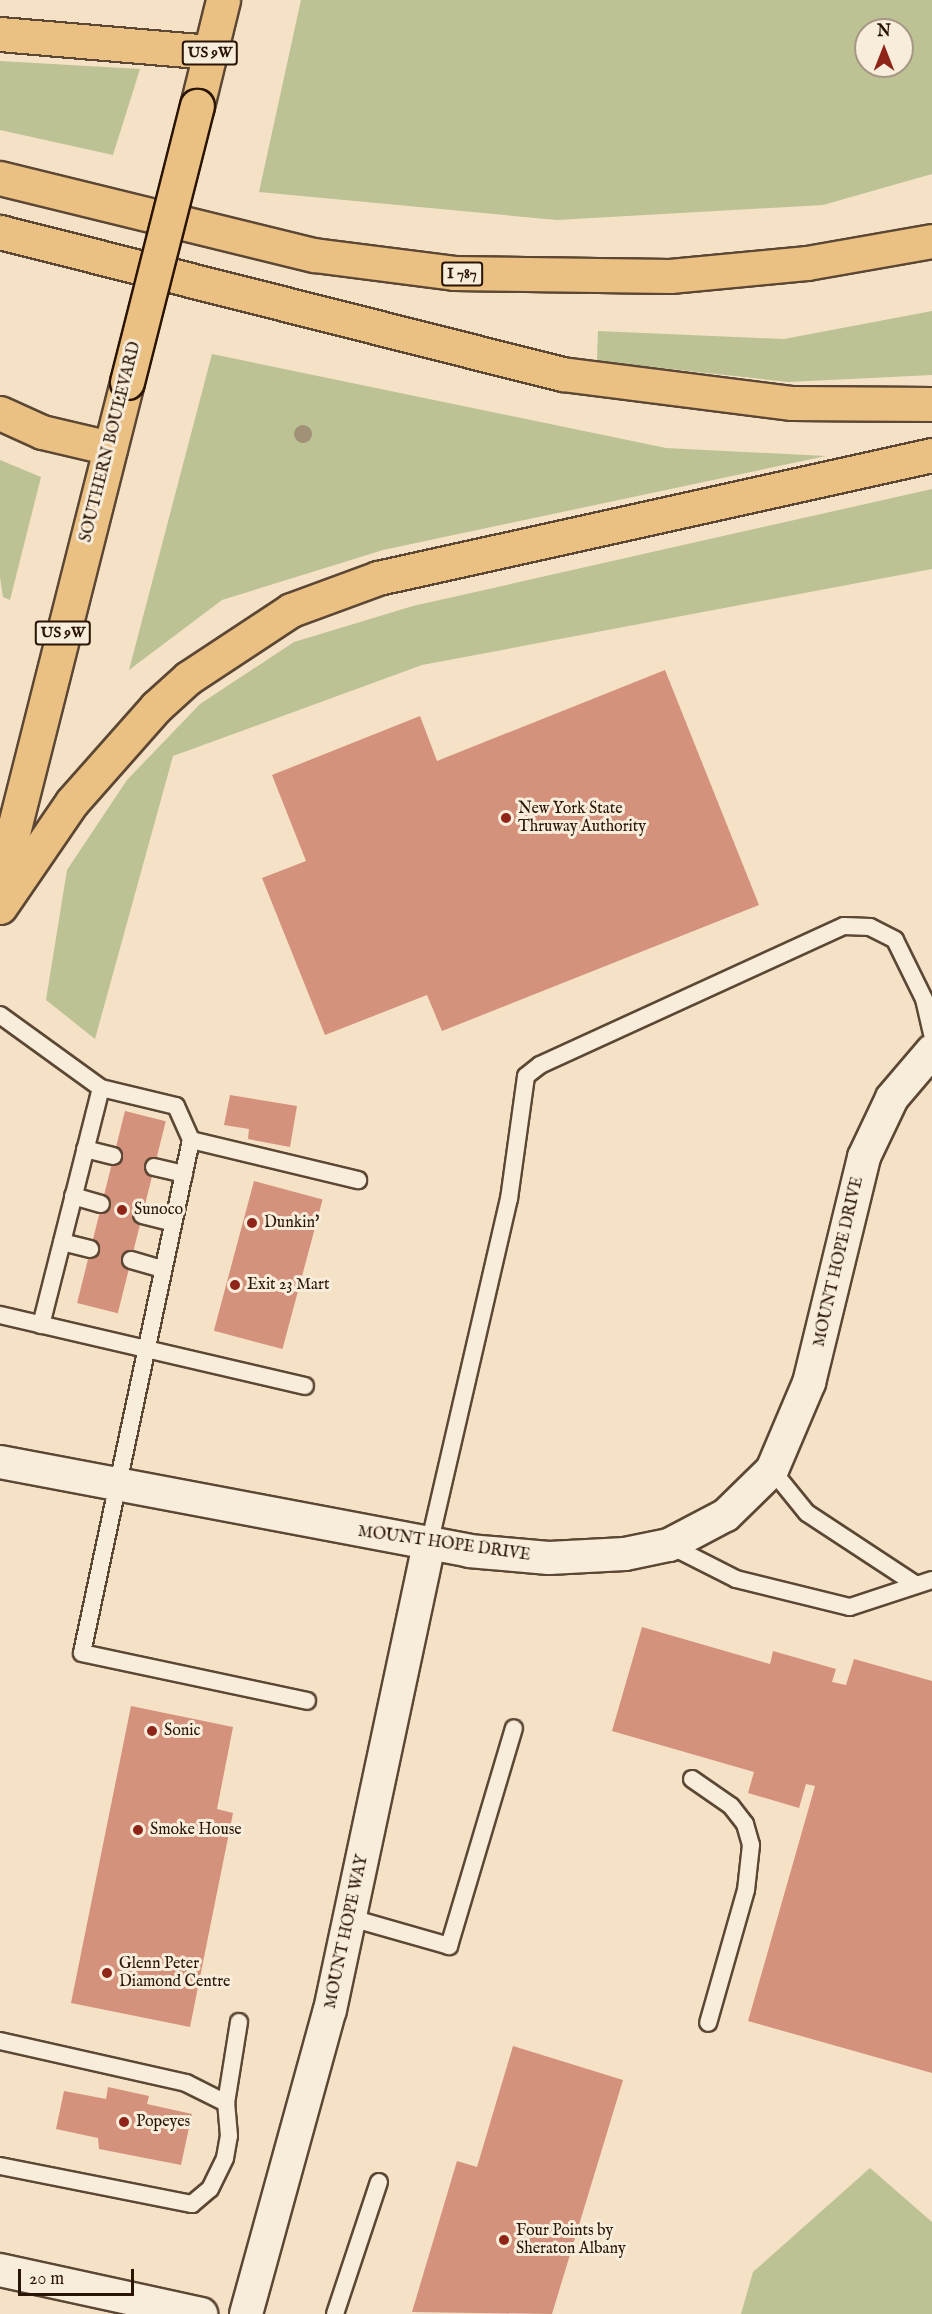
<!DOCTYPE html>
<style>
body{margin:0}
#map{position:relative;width:932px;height:2314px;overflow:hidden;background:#f4e1c6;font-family:"IM FELL English",serif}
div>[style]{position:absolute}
.green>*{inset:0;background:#bcc294}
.building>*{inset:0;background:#d4927c;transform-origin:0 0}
.roads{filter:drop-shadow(2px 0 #5c4734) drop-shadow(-2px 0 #5c4734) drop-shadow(0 2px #5c4734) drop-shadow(0 -2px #5c4734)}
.service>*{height:16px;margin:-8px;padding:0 8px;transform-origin:8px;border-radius:8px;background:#f8ecda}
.minor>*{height:32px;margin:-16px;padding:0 16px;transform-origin:16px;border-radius:16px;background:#f8ecda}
.primary>*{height:33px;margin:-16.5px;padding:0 16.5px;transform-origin:16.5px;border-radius:16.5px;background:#eac083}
.motorway>*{height:33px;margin:-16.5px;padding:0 16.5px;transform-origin:16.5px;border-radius:16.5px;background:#eac083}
.bridges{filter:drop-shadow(2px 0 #2a1404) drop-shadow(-2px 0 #2a1404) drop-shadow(0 2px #2a1404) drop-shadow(0 -2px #2a1404)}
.primary-bridge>*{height:33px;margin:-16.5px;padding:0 16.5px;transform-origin:16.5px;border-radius:16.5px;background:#eac083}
.trees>*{width:18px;height:18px;margin:-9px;border-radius:50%;background:#a19277}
.dots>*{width:16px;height:16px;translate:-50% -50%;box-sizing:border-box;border:3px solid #f8ecda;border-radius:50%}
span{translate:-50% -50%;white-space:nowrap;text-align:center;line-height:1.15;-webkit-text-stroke:6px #f8ecda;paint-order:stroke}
.shield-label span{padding:2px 4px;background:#f8ecda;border:2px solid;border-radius:4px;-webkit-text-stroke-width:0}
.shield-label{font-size:15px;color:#2a1404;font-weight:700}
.street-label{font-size:16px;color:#2a1404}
.poi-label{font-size:16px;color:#2a1404}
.left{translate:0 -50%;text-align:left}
.north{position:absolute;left:854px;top:18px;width:60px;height:60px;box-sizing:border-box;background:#f8ecda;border:2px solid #a69684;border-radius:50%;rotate:0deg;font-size:16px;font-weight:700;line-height:24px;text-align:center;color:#2a1404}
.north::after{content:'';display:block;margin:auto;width:21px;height:27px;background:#8f2418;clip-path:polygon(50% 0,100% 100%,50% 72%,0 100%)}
.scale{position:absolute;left:18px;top:2269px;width:116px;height:27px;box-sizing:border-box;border:3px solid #2a1404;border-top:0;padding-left:8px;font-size:18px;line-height:21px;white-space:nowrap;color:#2a1404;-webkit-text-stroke:4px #f8ecda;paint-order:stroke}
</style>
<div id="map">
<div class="green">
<div style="clip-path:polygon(evenodd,301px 0,932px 0,932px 174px,823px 205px,557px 220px,259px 192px,301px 0,866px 30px,902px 30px,902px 66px,866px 66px,866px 30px)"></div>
<div style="clip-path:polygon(0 61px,140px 69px,113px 155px,0 130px)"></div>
<div style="clip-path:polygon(932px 311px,932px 375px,788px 382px,597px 361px,598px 331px,784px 339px)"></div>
<div style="clip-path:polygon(212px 354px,666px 448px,826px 456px,383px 550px,222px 600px,129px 670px)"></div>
<div style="clip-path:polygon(0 460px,41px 477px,10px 600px,3px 597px,0 577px)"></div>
<div style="clip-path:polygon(932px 489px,932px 569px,422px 665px,173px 756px,95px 1039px,46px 1000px,67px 870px,127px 780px,200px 704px,294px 642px,413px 606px)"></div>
<div style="clip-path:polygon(870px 2168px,932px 2222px,932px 2314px,741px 2314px,753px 2272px)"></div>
</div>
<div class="building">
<div style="clip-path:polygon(665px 670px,759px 905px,442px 1031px,427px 995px,325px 1035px,262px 878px,306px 861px,272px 775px,420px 716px,437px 761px)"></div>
<div style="clip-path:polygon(230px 1095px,297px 1106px,290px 1147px,248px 1139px,249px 1129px,224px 1125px)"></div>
<div style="left:125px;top:1111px;width:42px;height:198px;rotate:14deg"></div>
<div style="left:254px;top:1181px;width:71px;height:155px;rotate:15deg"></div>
<div style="clip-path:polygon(642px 1627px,770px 1664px,773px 1651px,836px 1669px,832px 1682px,846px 1685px,854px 1659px,932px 1681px,932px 2073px,748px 2021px,815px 1786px,806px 1784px,799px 1808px,748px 1793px,754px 1772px,612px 1731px)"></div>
<div style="clip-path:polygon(131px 1706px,233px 1727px,217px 1809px,233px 1813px,190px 2027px,71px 2003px)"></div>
<div style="clip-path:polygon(513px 2046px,623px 2080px,552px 2314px,412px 2312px,457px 2161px,477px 2167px)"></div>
<div style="clip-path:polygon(108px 2087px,149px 2096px,147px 2104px,192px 2114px,181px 2165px,99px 2149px,98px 2138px,56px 2129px,64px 2091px,106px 2099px)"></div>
</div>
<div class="roads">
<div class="service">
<div style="left:0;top:1015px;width:125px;rotate:35.9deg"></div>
<div style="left:101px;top:1088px;width:77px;rotate:13.5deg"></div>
<div style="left:176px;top:1106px;width:37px;rotate:66deg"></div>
<div style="left:191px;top:1140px;width:524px;rotate:102deg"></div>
<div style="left:82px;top:1653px;width:230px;rotate:12deg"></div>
<div style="left:191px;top:1140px;width:172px;rotate:13.5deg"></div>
<div style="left:85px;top:1149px;width:29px;rotate:14deg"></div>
<div style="left:154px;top:1167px;width:31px;rotate:13deg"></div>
<div style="left:73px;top:1196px;width:29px;rotate:16deg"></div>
<div style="left:142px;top:1215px;width:32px;rotate:14deg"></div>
<div style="left:62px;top:1242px;width:29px;rotate:14deg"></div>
<div style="left:131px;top:1260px;width:33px;rotate:16deg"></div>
<div style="left:0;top:1315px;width:313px;rotate:13.1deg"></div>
<div style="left:41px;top:1325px;width:244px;rotate:-75.8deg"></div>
<div style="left:772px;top:1470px;width:55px;rotate:50.9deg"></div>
<div style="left:807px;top:1513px;width:129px;rotate:33.3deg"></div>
<div style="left:429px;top:1545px;width:355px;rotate:-77deg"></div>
<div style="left:509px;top:1199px;width:124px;rotate:-82.1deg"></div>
<div style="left:526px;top:1076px;width:18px;rotate:-38deg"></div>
<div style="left:540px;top:1065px;width:334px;rotate:-24.6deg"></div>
<div style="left:844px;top:926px;width:26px;rotate:2deg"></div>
<div style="left:870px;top:927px;width:28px;rotate:27deg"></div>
<div style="left:895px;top:940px;width:66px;rotate:63.8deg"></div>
<div style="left:924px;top:999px;width:35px;rotate:77deg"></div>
<div style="left:669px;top:1545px;width:75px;rotate:26.9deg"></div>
<div style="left:736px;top:1579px;width:117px;rotate:13.8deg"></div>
<div style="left:850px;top:1607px;width:86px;rotate:-18.2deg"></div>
<div style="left:692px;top:1779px;width:47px;rotate:34.7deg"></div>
<div style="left:731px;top:1806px;width:23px;rotate:52deg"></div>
<div style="left:745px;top:1824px;width:22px;rotate:74deg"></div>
<div style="left:751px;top:1845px;width:45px;rotate:96.3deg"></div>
<div style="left:746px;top:1890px;width:138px;rotate:105.9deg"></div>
<div style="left:351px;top:1918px;width:102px;rotate:15.9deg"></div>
<div style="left:449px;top:1946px;width:227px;rotate:-73.4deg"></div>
<div style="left:0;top:2041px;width:191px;rotate:12.7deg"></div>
<div style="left:186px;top:2083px;width:45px;rotate:26.6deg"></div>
<div style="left:0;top:2166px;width:196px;rotate:11.2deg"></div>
<div style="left:192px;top:2204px;width:23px;rotate:-40deg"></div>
<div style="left:210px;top:2189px;width:34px;rotate:-64deg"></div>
<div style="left:225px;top:2158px;width:22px;rotate:-80deg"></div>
<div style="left:229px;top:2136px;width:33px;rotate:-95deg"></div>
<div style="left:226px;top:2103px;width:82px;rotate:-80.9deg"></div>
<div style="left:335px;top:2314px;width:139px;rotate:-71.6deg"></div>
</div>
<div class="minor">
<div style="left:0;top:1462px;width:477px;rotate:10.7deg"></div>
<div style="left:469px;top:1551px;width:80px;rotate:5deg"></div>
<div style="left:549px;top:1558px;width:76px;rotate:-3deg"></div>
<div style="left:625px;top:1554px;width:45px;rotate:-11.6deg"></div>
<div style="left:669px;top:1545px;width:64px;rotate:-27.8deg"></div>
<div style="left:726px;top:1515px;width:64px;rotate:-44.4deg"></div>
<div style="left:772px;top:1470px;width:95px;rotate:-67deg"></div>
<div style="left:809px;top:1383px;width:233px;rotate:-76.3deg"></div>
<div style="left:864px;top:1157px;width:65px;rotate:-64.6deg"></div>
<div style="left:892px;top:1098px;width:62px;rotate:-49.6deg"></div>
<div style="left:0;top:2270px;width:206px;rotate:12.3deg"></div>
<div style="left:246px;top:2314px;width:315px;rotate:-74.6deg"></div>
<div style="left:330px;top:2010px;width:475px;rotate:-78deg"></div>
</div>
<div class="primary">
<div style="left:197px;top:106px;width:109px;rotate:-76.2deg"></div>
<div style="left:0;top:884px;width:518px;rotate:-75.8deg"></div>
</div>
<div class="motorway">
<div style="left:0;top:34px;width:211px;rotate:4.9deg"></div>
<div style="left:0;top:178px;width:323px;rotate:13.8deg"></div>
<div style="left:314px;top:255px;width:141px;rotate:7.3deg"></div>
<div style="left:454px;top:273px;width:216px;rotate:0.8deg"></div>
<div style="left:670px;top:276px;width:138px;rotate:-5.4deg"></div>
<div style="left:807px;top:263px;width:127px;rotate:-10deg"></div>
<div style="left:0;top:232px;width:580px;rotate:14.18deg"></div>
<div style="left:562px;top:374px;width:232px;rotate:7.2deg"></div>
<div style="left:792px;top:403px;width:140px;rotate:0.4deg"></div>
<div style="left:0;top:413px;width:46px;rotate:24.3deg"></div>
<div style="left:42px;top:432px;width:70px;rotate:13.2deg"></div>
<div style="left:0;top:907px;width:127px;rotate:-55.6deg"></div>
<div style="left:72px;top:802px;width:127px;rotate:-48.5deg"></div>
<div style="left:156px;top:707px;width:43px;rotate:-42.2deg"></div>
<div style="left:188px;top:678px;width:123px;rotate:-33.4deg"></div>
<div style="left:291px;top:610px;width:93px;rotate:-20.2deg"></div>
<div style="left:378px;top:578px;width:567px;rotate:-12.52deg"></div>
</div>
</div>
<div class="bridges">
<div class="primary-bridge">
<div style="left:127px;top:382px;width:285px;rotate:-75.8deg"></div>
</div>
</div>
<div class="trees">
<div style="left:303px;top:434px"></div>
</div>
<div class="dots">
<div style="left:506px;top:818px;background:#8f2418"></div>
<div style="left:122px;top:1210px;background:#8f2418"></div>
<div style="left:252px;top:1223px;background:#8f2418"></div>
<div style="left:235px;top:1285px;background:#8f2418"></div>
<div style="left:152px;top:1731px;background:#8f2418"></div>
<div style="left:138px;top:1830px;background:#8f2418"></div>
<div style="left:107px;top:1973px;background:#8f2418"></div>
<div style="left:124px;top:2122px;background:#8f2418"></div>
<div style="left:504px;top:2240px;background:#8f2418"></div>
</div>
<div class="shield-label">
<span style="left:210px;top:53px">US 9W</span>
<span style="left:462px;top:274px">I 787</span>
<span style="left:63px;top:633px">US 9W</span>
</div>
<div class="street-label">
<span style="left:111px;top:442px;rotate:-76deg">SOUTHERN BOULEVARD</span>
<span style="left:839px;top:1262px;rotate:-77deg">MOUNT HOPE DRIVE</span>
<span style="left:444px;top:1544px;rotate:8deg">MOUNT HOPE DRIVE</span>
<span style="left:347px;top:1932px;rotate:-78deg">MOUNT HOPE WAY</span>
</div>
<div class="poi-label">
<span class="left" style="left:518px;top:818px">New York State<br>Thruway Authority</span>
<span class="left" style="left:134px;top:1210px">Sunoco</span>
<span class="left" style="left:264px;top:1223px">Dunkin'</span>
<span class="left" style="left:247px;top:1285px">Exit 23 Mart</span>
<span class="left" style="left:164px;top:1731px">Sonic</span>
<span class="left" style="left:150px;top:1830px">Smoke House</span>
<span class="left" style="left:119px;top:1973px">Glenn Peter<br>Diamond Centre</span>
<span class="left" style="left:136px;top:2122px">Popeyes</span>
<span class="left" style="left:516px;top:2240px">Four Points by<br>Sheraton Albany</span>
</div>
<div class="north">N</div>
<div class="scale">20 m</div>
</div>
